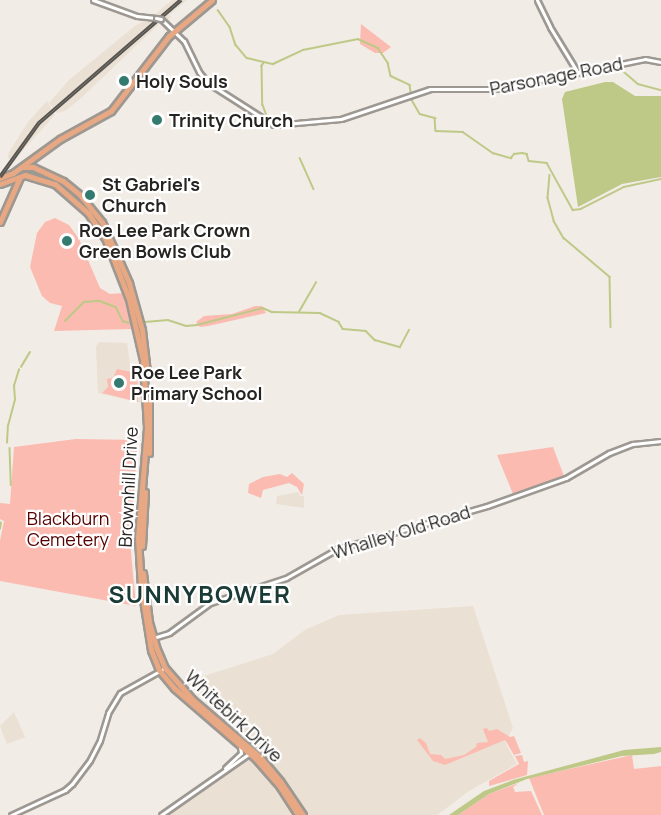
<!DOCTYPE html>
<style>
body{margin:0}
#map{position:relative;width:661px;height:815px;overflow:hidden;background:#f2ece6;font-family:Manrope,sans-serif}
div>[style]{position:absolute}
.built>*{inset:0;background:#eae0d3}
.green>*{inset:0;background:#fbbbb1}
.water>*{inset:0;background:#bec987}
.stream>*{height:1.5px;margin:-0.75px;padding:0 0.75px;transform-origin:0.75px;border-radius:0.75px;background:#bec987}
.roads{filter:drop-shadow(2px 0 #9d9892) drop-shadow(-2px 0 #9d9892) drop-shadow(0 2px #9d9892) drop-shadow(0 -2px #9d9892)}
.tertiary>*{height:3px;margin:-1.5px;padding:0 1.5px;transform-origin:1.5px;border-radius:1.5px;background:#fff}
.trunk>*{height:5px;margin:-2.5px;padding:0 2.5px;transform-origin:2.5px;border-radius:2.5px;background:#e7a883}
.rail>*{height:4px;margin-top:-2px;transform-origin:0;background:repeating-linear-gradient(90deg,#fff 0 4.5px,#585551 0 9px);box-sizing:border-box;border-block:2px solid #585551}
.bridges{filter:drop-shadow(2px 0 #9d9892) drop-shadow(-2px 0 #9d9892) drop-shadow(0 2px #9d9892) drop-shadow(0 -2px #9d9892)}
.tertiary-bridge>*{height:3px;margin:-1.5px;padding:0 1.5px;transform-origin:1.5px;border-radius:1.5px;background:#fff}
.dots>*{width:16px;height:16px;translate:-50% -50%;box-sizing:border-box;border:3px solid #fff;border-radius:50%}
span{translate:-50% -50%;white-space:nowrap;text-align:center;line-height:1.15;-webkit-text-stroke:4.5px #fff;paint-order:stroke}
.street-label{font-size:18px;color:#262421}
.poi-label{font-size:18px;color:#262421;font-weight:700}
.left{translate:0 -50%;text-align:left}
.park-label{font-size:18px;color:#550001}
.district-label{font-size:24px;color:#193a35;font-weight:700;letter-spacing:1.5px}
</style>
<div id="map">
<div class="built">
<div style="clip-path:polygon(172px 0,187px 0,169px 15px,171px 17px,167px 21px,154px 15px)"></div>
<div style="clip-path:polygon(148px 19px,161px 22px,80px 99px,65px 111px,57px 113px,49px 103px,69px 80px,135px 26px)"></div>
<div style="clip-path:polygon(47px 101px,55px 115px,13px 161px,8px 158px,9px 152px,28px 122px)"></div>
<div style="clip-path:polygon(99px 342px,127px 343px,131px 372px,139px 371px,142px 403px,98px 393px,96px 347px)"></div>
<div style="clip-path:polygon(299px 492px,300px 496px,304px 496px,304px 508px,276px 504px,277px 496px)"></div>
<div style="clip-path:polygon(473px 606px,513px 728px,505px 742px,517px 764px,469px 791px,437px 815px,308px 815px,261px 754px,185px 682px,273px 654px,305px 630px,339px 615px)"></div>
<div style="clip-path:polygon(14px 712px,25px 737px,7px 744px,0 726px)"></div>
<div style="clip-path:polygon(247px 757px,276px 788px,294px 815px,166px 815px)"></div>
</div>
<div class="green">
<div style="clip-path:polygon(361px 24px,391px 47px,383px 53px,375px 53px,360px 44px)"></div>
<div style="clip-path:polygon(55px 218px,69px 225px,79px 239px,100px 288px,110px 294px,123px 293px,132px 329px,54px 331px,62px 306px,50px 303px,42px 296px,30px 267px,37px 233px,45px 222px)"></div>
<div style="clip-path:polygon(255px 306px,262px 306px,266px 313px,208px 326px,200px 327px,196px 322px,204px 316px,232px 314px)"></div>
<div style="clip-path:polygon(117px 369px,137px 373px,138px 402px,102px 393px,108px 387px,107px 379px,113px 378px)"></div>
<div style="clip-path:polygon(76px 439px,138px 440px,130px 541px,136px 606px,0 581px,0 541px,4px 521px,0 519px,0 503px,10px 504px,14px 447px)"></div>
<div style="clip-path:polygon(553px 447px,564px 476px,513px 494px,497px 455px)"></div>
<div style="clip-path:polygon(292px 473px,304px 484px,302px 495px,297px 487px,289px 483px,263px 490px,261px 498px,248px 493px,249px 484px,263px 477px,280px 474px,287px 477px)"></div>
<div style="clip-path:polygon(487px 728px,489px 731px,497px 729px,510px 737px,514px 736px,521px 753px,514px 755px,505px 740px,445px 765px,433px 761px,417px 740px,420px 738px,426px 743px,430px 754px,441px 755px,445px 759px,464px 755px,476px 747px,477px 743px,488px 742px,483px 729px)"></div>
<div style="clip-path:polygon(522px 755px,524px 762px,528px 761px,527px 775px,489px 786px,489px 781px,519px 764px,515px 756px)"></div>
<div style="clip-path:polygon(632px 755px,634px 769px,661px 766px,661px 815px,544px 815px,529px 778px)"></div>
<div style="clip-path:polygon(519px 783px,513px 787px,515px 792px,531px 791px,542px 815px,458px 815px,489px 794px)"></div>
</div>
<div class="water">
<div style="clip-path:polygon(605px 82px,613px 82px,635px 96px,661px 96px,661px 177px,622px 184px,578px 207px,562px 99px,565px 92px)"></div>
<div style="clip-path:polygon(661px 747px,661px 752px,654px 754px,622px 756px,527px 779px,489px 794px,458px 815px,449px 815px,484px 791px,513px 780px,624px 750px)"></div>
</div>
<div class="stream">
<div style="left:218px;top:10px;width:21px;rotate:55deg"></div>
<div style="left:230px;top:27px;width:19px;rotate:72deg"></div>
<div style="left:236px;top:45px;width:17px;rotate:50deg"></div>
<div style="left:247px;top:58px;width:27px;rotate:13deg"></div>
<div style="left:273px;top:64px;width:33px;rotate:-25deg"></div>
<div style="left:303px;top:50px;width:56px;rotate:-11.3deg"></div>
<div style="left:358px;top:39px;width:22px;rotate:24deg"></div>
<div style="left:378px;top:48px;width:18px;rotate:56deg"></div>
<div style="left:388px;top:63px;width:13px;rotate:77deg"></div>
<div style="left:391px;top:76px;width:21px;rotate:25deg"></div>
<div style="left:410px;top:85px;width:15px;rotate:82deg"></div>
<div style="left:412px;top:100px;width:16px;rotate:60deg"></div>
<div style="left:420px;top:114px;width:16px;rotate:15deg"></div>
<div style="left:435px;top:118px;width:13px;rotate:86deg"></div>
<div style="left:436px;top:131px;width:27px;rotate:2deg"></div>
<div style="left:463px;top:132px;width:37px;rotate:35deg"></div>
<div style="left:493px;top:153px;width:19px;rotate:16deg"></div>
<div style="left:511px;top:158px;width:5px;rotate:-53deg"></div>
<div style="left:514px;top:154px;width:8px;rotate:-7deg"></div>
<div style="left:522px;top:153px;width:5px;rotate:11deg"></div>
<div style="left:527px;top:154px;width:7px;rotate:74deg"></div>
<div style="left:529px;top:161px;width:18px;rotate:6deg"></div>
<div style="left:547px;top:163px;width:54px;rotate:61deg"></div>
<div style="left:573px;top:210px;width:8px;rotate:-7deg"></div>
<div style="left:581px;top:209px;width:48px;rotate:-27.1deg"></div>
<div style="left:624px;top:187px;width:38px;rotate:-12deg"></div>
<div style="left:264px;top:63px;width:4px;rotate:124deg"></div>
<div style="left:262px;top:66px;width:39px;rotate:89deg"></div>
<div style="left:263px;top:105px;width:15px;rotate:70deg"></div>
<div style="left:622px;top:70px;width:21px;rotate:41deg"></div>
<div style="left:638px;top:84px;width:24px;rotate:15deg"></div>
<div style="left:300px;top:158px;width:34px;rotate:66deg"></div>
<div style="left:550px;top:175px;width:23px;rotate:95deg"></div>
<div style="left:548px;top:198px;width:24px;rotate:75deg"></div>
<div style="left:554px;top:221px;width:20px;rotate:60deg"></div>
<div style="left:564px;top:238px;width:60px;rotate:40.3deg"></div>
<div style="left:610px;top:277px;width:50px;rotate:88.9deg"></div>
<div style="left:299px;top:312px;width:34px;rotate:-60deg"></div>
<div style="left:65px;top:321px;width:27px;rotate:-45deg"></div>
<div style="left:84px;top:302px;width:16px;rotate:-4deg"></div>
<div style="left:100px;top:301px;width:17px;rotate:21deg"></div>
<div style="left:116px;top:307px;width:16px;rotate:63deg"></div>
<div style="left:123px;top:321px;width:6px;rotate:18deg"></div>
<div style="left:145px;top:322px;width:23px;rotate:-5deg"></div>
<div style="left:168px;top:320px;width:19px;rotate:18deg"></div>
<div style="left:186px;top:326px;width:11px;rotate:-5deg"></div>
<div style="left:197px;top:325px;width:68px;rotate:-14.4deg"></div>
<div style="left:263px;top:308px;width:10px;rotate:24deg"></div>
<div style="left:272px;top:312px;width:48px;rotate:1.2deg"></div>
<div style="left:320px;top:313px;width:21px;rotate:25deg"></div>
<div style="left:339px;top:322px;width:8px;rotate:60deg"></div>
<div style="left:343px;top:329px;width:23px;rotate:5deg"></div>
<div style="left:366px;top:331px;width:13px;rotate:45deg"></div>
<div style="left:375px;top:340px;width:26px;rotate:16deg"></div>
<div style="left:400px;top:347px;width:19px;rotate:-62deg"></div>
<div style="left:21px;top:367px;width:17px;rotate:-59deg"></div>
<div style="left:7px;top:443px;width:17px;rotate:-87deg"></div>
<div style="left:8px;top:426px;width:27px;rotate:-75deg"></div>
<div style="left:15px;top:400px;width:14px;rotate:-94deg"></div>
<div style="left:14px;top:386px;width:17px;rotate:-73deg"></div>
<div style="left:10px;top:448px;width:37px;rotate:88deg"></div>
<div style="left:0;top:529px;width:6px;rotate:-81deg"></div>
</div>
<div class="roads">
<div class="tertiary">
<div style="left:93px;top:0;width:47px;rotate:20deg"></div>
<div style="left:137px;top:16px;width:19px;rotate:6deg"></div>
<div style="left:537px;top:0;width:30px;rotate:64deg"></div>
<div style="left:550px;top:27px;width:54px;rotate:58.7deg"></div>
<div style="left:161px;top:19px;width:32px;rotate:44deg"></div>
<div style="left:184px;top:41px;width:34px;rotate:64deg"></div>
<div style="left:199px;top:72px;width:14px;rotate:51deg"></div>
<div style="left:208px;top:83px;width:78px;rotate:32.5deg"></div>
<div style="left:274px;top:125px;width:67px;rotate:-5.1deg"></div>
<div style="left:341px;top:119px;width:94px;rotate:-18.6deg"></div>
<div style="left:430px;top:89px;width:66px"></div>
<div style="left:496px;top:89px;width:137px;rotate:-11.4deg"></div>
<div style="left:630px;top:62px;width:15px;rotate:-11deg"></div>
<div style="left:645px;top:59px;width:16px;rotate:11deg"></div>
<div style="left:153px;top:638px;width:17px;rotate:-17deg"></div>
<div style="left:169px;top:633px;width:51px;rotate:-36.2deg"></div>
<div style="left:210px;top:603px;width:80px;rotate:-18.2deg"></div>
<div style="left:286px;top:578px;width:59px;rotate:-29.6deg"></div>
<div style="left:337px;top:549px;width:156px;rotate:-16deg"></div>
<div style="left:487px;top:506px;width:84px;rotate:-19.5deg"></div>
<div style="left:566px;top:478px;width:50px;rotate:-30.2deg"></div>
<div style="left:609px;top:453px;width:26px;rotate:-21deg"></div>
<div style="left:633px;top:444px;width:28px;rotate:-6deg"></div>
<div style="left:225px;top:768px;width:22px;rotate:-43deg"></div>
<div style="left:241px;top:753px;width:7px;rotate:-98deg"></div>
<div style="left:11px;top:815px;width:60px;rotate:-24.8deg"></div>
<div style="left:65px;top:790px;width:9px;rotate:-41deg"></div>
<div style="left:72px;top:784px;width:30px;rotate:-53deg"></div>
<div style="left:90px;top:760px;width:22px;rotate:-63deg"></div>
<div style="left:100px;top:740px;width:28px;rotate:-73deg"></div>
<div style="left:108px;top:713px;width:23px;rotate:-59deg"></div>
<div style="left:120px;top:693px;width:51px;rotate:-29.1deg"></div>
<div style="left:161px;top:815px;width:108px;rotate:-34.9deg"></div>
</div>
<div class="trunk">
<div style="left:22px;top:167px;width:11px"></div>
<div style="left:33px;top:167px;width:33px;rotate:25deg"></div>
<div style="left:63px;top:181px;width:22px;rotate:39deg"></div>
<div style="left:80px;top:195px;width:35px;rotate:51deg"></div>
<div style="left:102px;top:222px;width:67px;rotate:66.1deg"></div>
<div style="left:129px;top:283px;width:49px;rotate:74.5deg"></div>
<div style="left:142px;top:330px;width:42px;rotate:83.2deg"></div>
<div style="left:0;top:178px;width:14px;rotate:-21deg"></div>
<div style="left:13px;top:173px;width:58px;rotate:-35.9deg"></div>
<div style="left:60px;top:139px;width:58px;rotate:-28.8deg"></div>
<div style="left:111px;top:111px;width:95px;rotate:-52.3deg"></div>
<div style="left:169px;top:36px;width:56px;rotate:-39.9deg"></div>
<div style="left:0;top:184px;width:27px;rotate:-20deg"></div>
<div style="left:25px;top:175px;width:31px;rotate:17deg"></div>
<div style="left:55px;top:184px;width:44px;rotate:41.3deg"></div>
<div style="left:88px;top:213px;width:32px;rotate:56deg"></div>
<div style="left:106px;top:240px;width:63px;rotate:68.7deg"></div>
<div style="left:129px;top:299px;width:63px;rotate:77.1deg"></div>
<div style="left:143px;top:360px;width:68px;rotate:86.6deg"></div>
<div style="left:147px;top:428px;width:110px;rotate:94.7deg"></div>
<div style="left:138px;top:538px;width:49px;rotate:86.5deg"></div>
<div style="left:141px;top:587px;width:64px;rotate:81deg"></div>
<div style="left:151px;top:650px;width:22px;rotate:68deg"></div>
<div style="left:159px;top:670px;width:23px;rotate:50deg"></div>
<div style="left:174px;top:688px;width:108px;rotate:40.9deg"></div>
<div style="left:256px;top:759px;width:37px;rotate:49deg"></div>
<div style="left:280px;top:787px;width:33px;rotate:57deg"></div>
<div style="left:0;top:222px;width:49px;rotate:-66deg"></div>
<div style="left:149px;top:453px;width:53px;rotate:-90deg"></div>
<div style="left:142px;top:546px;width:54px;rotate:-86.8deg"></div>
<div style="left:143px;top:573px;width:49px;rotate:83deg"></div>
<div style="left:149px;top:622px;width:26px;rotate:74deg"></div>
<div style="left:156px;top:647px;width:23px;rotate:67deg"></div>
<div style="left:165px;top:668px;width:43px;rotate:48.8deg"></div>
<div style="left:193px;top:700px;width:88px;rotate:40.4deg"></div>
<div style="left:260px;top:757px;width:31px;rotate:50deg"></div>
<div style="left:280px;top:781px;width:41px;rotate:55.9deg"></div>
</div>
</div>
<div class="rail">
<div style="left:0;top:177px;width:67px;rotate:-54.2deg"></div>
<div style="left:39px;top:123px;width:188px;rotate:-40.9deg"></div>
</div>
<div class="bridges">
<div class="tertiary-bridge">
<div style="left:156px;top:18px;width:5px;rotate:11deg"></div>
</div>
</div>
<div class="dots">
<div style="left:124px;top:81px;background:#357a6f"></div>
<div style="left:157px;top:120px;background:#357a6f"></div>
<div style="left:90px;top:195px;background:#357a6f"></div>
<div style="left:67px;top:241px;background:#357a6f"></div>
<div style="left:119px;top:383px;background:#357a6f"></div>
</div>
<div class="street-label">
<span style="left:556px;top:76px;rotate:-11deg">Parsonage Road</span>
<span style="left:128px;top:487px;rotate:-87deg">Brownhill Drive</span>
<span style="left:401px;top:532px;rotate:-17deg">Whalley Old Road</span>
<span style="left:234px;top:716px;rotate:43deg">Whitebirk Drive</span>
</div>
<div class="poi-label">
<span class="left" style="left:136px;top:81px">Holy Souls</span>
<span class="left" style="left:169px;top:120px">Trinity Church</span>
<span class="left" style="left:102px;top:195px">St Gabriel's<br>Church</span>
<span class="left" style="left:79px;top:241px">Roe Lee Park Crown<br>Green Bowls Club</span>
<span class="left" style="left:131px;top:383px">Roe Lee Park<br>Primary School</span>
</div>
<div class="park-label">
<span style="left:68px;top:529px">Blackburn<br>Cemetery</span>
</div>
<div class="district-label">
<span style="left:200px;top:594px">SUNNYBOWER</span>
</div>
</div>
